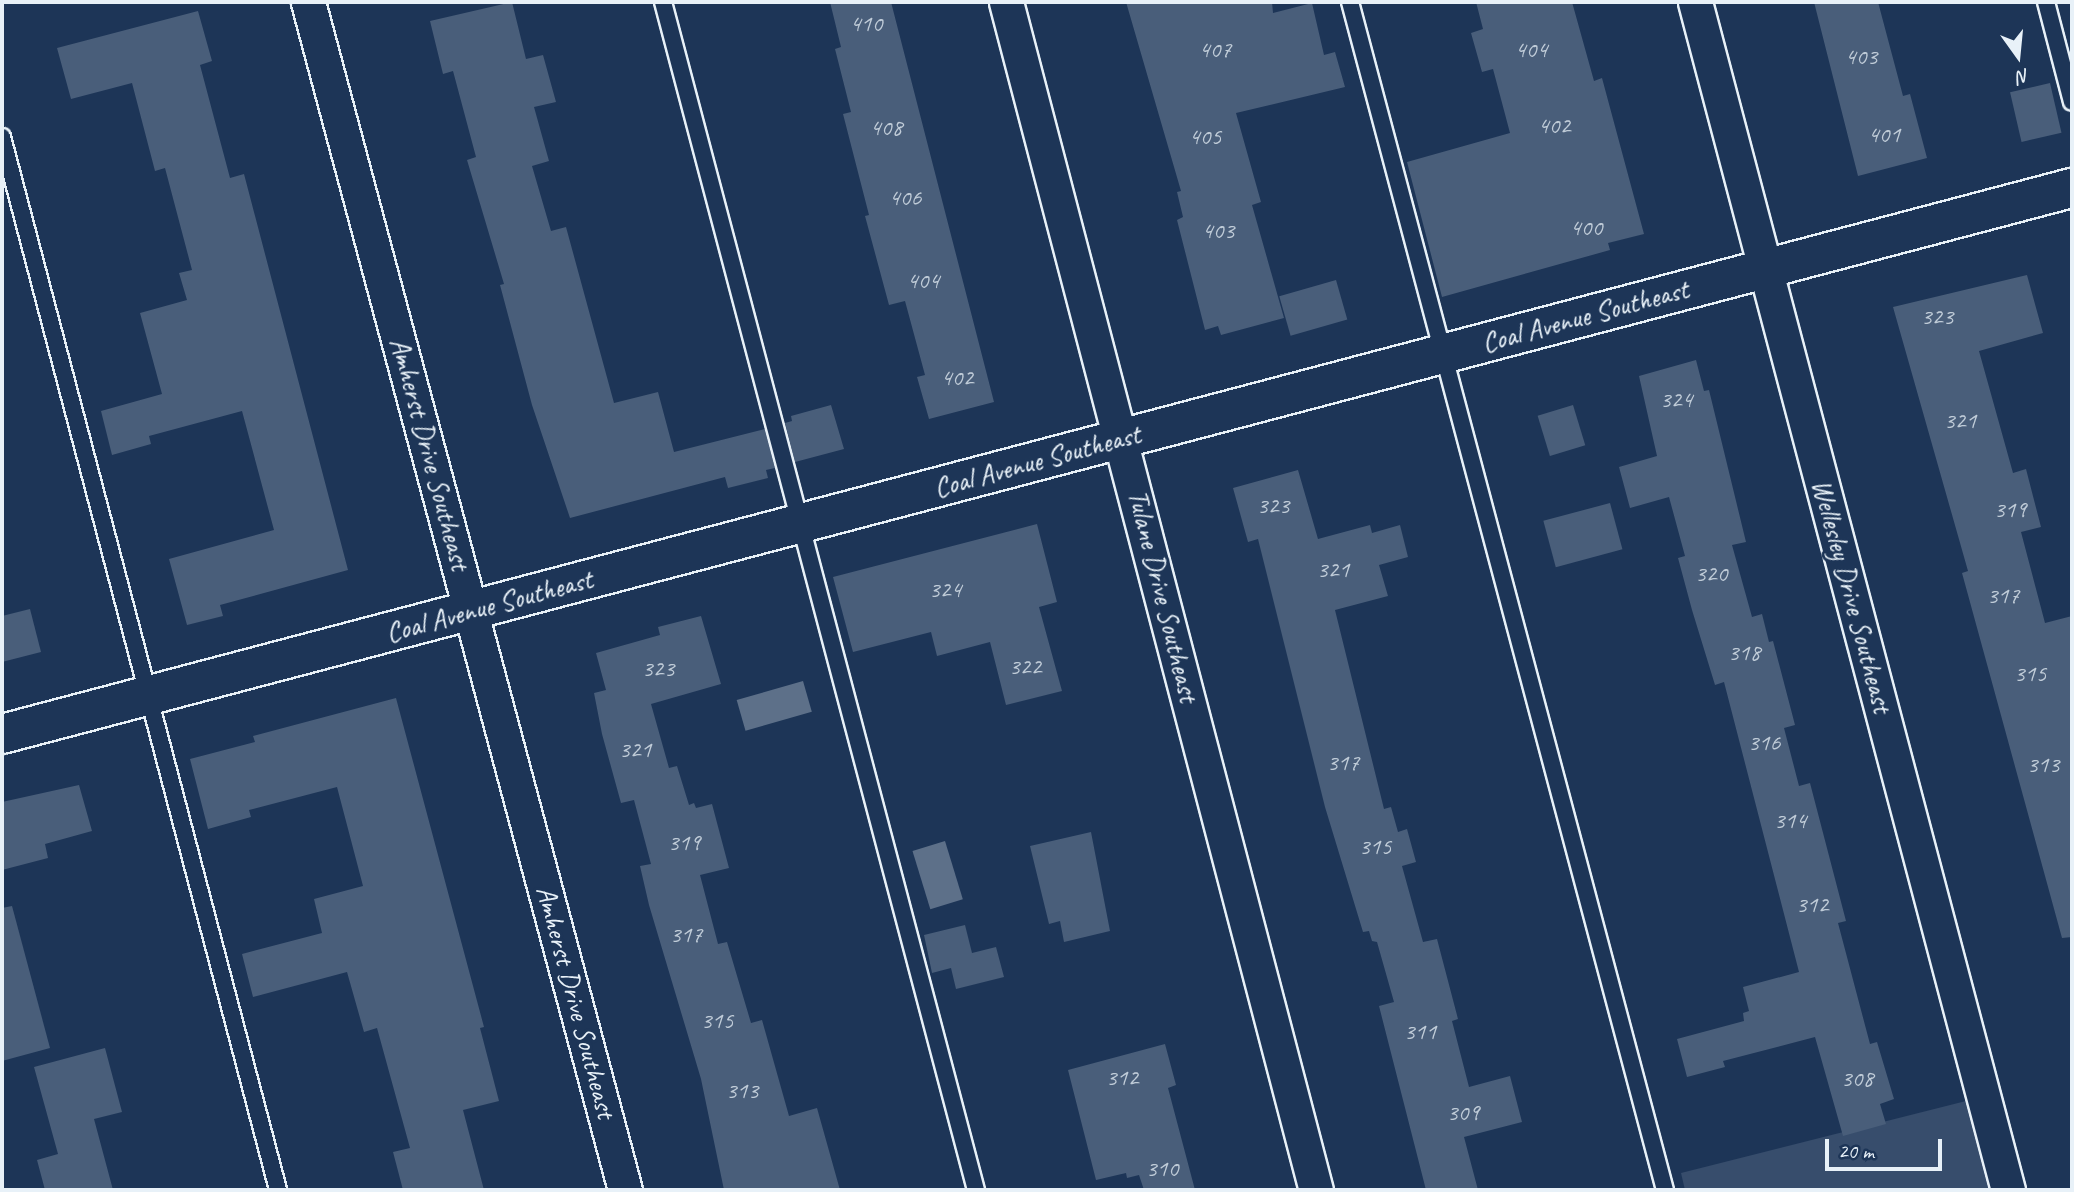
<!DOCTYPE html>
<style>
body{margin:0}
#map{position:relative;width:2074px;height:1192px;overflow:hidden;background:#1d3557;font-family:Caveat,sans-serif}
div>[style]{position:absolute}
.green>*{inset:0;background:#374d6c}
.water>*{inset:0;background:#5d7089;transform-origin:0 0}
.building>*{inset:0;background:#495e7a;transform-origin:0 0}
.roads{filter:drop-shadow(2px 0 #e8f1f8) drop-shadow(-2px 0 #e8f1f8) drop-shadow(0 2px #e8f1f8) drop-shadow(0 -2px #e8f1f8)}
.lane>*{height:16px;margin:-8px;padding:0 8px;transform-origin:8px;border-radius:8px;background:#1d3557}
.street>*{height:33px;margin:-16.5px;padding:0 16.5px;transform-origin:16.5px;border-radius:16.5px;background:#1d3557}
.secondary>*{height:38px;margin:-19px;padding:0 19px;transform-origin:19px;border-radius:19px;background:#1d3557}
span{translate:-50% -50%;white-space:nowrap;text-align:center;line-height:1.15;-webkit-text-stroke:6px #1d3557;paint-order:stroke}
.number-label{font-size:24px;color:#c0ccd8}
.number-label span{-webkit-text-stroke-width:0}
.street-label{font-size:28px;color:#e8f1f8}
.frame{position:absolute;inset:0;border:4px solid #e8f1f8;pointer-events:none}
.north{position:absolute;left:1983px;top:21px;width:70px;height:70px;-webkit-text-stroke:5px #1d3557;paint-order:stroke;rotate:165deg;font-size:19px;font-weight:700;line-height:28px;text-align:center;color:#e8f1f8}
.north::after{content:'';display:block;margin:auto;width:24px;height:32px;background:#e8f1f8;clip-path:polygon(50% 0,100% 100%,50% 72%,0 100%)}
.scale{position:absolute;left:1825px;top:1139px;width:117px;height:32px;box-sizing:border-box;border:4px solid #e8f1f8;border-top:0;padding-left:9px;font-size:21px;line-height:24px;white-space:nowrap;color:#e8f1f8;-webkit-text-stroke:5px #1d3557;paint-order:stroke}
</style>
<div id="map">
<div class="green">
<div style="clip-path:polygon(1966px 1101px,1989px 1190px,1685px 1190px,1681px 1173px)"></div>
</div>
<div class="water">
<div style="left:803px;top:681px;width:32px;height:69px;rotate:74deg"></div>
<div style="left:945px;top:841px;width:61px;height:34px;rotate:73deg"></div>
</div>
<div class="building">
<div style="clip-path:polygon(512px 2px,526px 59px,543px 55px,556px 102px,534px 107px,549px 161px,532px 166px,551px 231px,566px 227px,614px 403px,658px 392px,674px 452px,765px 429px,775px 468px,766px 470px,768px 478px,728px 488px,725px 477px,570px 518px,532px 405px,500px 285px,504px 284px,467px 160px,476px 157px,453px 71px,443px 74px,430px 21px)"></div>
<div style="clip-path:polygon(830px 2px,891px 2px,994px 402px,929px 419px,917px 377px,925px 375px,905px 301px,889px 305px,865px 216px,869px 215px,843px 114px,851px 112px,835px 49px,841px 47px)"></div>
<div style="clip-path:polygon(1126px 2px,1272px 2px,1273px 13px,1312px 3px,1324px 55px,1335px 52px,1345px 87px,1236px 113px,1261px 202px,1252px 205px,1284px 318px,1221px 335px,1218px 326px,1205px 330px,1177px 220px,1183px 217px,1177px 192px,1181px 191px)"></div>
<div style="clip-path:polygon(1476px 2px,1572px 2px,1594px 81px,1602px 78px,1644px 234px,1608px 243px,1610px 250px,1442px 297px,1407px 162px,1510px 133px,1493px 69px,1482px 72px,1471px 33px,1483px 29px)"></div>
<div style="clip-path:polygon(1814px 2px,1878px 2px,1903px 96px,1910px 94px,1927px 158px,1858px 176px)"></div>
<div style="clip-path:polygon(198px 11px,212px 61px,200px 65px,230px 178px,244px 174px,348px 570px,220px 605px,223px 616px,187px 625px,169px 559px,274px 530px,242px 411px,149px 436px,151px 444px,112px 455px,101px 411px,162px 394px,140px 313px,187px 300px,179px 273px,192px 270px,165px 168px,155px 171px,132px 83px,71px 99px,57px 48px)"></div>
<div style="left:2050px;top:83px;width:51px;height:41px;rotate:77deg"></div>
<div style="clip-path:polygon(2027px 275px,2043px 333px,1979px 351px,2013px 473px,2026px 469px,2041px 527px,2021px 532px,2045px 623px,2072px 616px,2072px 937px,2062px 938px,1962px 573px,1968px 571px,1893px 307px)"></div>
<div style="left:1336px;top:280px;width:41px;height:59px;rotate:74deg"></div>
<div style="clip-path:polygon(1696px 360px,1704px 391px,1709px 390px,1746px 542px,1732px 545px,1752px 617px,1762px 614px,1769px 642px,1773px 641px,1795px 725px,1784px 728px,1799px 786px,1810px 783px,1846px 921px,1838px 923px,1870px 1044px,1877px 1042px,1894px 1099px,1880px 1104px,1886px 1124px,1843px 1136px,1815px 1037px,1723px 1061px,1725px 1067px,1687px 1077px,1677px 1039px,1744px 1021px,1743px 1013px,1749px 1011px,1743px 987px,1799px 972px,1724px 682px,1715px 685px,1692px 610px,1678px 558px,1685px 556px,1669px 497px,1630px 508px,1619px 467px,1657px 456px,1639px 376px)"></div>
<div style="clip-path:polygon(831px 405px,844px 449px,795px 462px,785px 423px,792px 421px,791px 416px)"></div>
<div style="left:1573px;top:405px;width:42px;height:37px;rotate:73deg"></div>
<div style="clip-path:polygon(1298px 470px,1318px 539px,1370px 525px,1372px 533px,1400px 525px,1408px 557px,1379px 565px,1388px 596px,1335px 610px,1384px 809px,1391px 807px,1398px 832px,1407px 829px,1416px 862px,1402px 866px,1423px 942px,1437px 939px,1458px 1019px,1452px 1021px,1469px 1087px,1510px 1076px,1522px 1122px,1464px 1137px,1478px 1190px,1426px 1190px,1379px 1006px,1394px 1002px,1377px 942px,1372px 941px,1369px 931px,1363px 932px,1325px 807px,1258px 539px,1248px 542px,1233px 488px)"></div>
<div style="left:1610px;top:503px;width:48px;height:69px;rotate:75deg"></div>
<div style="clip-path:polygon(1037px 524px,1057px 602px,1039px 607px,1062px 691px,1006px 705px,990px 642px,937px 656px,931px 632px,853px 652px,833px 577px)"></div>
<div style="clip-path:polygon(30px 609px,41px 652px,2px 662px,2px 616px)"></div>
<div style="clip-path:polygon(701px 616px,721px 684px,651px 704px,669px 768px,677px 766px,689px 805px,694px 803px,696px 808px,712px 804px,729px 868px,700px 875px,718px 944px,727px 942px,751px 1023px,762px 1020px,789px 1116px,817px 1108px,840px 1190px,724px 1190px,701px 1079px,649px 905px,640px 866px,651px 864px,634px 800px,621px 803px,602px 734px,594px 693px,606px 690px,596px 653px,660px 635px,658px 627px)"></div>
<div style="clip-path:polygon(396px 698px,484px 1027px,480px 1028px,499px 1101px,463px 1110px,484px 1190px,403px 1190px,393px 1152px,410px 1148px,377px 1028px,364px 1032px,347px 972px,253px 997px,242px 954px,322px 933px,314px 899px,363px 886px,337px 787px,249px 810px,251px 817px,208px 829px,190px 759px,255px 742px,253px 736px)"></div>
<div style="clip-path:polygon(79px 785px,92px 831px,45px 844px,48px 858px,2px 870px,2px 802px)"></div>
<div style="clip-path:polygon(1091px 832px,1110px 931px,1064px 942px,1060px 921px,1049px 924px,1030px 846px)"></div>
<div style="clip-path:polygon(12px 906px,50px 1048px,2px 1061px,2px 908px)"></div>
<div style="clip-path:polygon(965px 925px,972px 953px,996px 947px,1004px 977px,956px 989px,951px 968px,932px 973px,924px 935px)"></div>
<div style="clip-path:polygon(1165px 1044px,1176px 1085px,1168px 1088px,1195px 1190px,1144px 1190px,1139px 1175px,1127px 1178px,1126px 1173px,1096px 1180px,1068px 1070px)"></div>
<div style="clip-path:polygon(105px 1048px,122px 1112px,94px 1119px,113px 1190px,45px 1190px,37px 1160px,58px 1154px,34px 1067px)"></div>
</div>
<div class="roads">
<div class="lane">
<div style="left:663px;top:2px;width:1229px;rotate:75.24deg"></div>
<div style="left:1350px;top:2px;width:1229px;rotate:75.15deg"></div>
<div style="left:2046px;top:2px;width:103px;rotate:75.4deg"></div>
<div style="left:2px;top:137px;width:1089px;rotate:75.31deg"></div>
</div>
<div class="street">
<div style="left:308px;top:2px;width:1230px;rotate:75.06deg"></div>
<div style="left:1006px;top:2px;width:1228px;rotate:75.38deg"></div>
<div style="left:1695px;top:2px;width:1229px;rotate:75.24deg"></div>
</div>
<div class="secondary">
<div style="left:2px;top:734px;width:2141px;rotate:-14.78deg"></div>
</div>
</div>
<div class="number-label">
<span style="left:866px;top:24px">410</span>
<span style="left:1215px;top:50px">407</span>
<span style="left:1531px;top:50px">404</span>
<span style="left:1861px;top:57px">403</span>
<span style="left:1554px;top:126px">402</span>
<span style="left:886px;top:128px">408</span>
<span style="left:1884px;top:135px">401</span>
<span style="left:1205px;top:137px">405</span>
<span style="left:905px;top:198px">406</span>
<span style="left:1586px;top:228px">400</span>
<span style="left:1218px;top:231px">403</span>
<span style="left:923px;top:281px">404</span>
<span style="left:1937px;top:317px">323</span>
<span style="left:957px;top:378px">402</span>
<span style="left:1676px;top:400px">324</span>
<span style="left:1960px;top:421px">321</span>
<span style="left:1273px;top:506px">323</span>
<span style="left:2010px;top:510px">319</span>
<span style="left:1333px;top:570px">321</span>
<span style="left:1711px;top:574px">320</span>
<span style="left:945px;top:590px">324</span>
<span style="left:2003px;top:596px">317</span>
<span style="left:1744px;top:653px">318</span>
<span style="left:1025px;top:667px">322</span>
<span style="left:658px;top:669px">323</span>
<span style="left:2030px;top:674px">315</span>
<span style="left:1764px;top:743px">316</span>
<span style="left:635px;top:750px">321</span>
<span style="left:1343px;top:763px">317</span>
<span style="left:2043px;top:765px">313</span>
<span style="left:1790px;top:821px">314</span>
<span style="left:684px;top:843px">319</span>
<span style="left:1375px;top:847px">315</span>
<span style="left:1812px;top:905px">312</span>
<span style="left:686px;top:935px">317</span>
<span style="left:717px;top:1021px">315</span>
<span style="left:1420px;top:1032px">311</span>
<span style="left:1122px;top:1078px">312</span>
<span style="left:1857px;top:1079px">308</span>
<span style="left:742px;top:1091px">313</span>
<span style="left:1463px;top:1113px">309</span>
<span style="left:1162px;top:1169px">310</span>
</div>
<div class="street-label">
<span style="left:1585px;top:316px;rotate:-15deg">Coal Avenue Southeast</span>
<span style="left:430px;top:454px;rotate:75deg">Amherst Drive Southeast</span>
<span style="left:1037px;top:461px;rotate:-15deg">Coal Avenue Southeast</span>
<span style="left:1163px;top:596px;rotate:76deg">Tulane Drive Southeast</span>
<span style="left:1852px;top:596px;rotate:75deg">Wellesley Drive Southeast</span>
<span style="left:489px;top:606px;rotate:-15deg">Coal Avenue Southeast</span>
<span style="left:576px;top:1002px;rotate:75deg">Amherst Drive Southeast</span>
</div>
<div class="frame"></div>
<div class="north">N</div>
<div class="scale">20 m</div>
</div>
